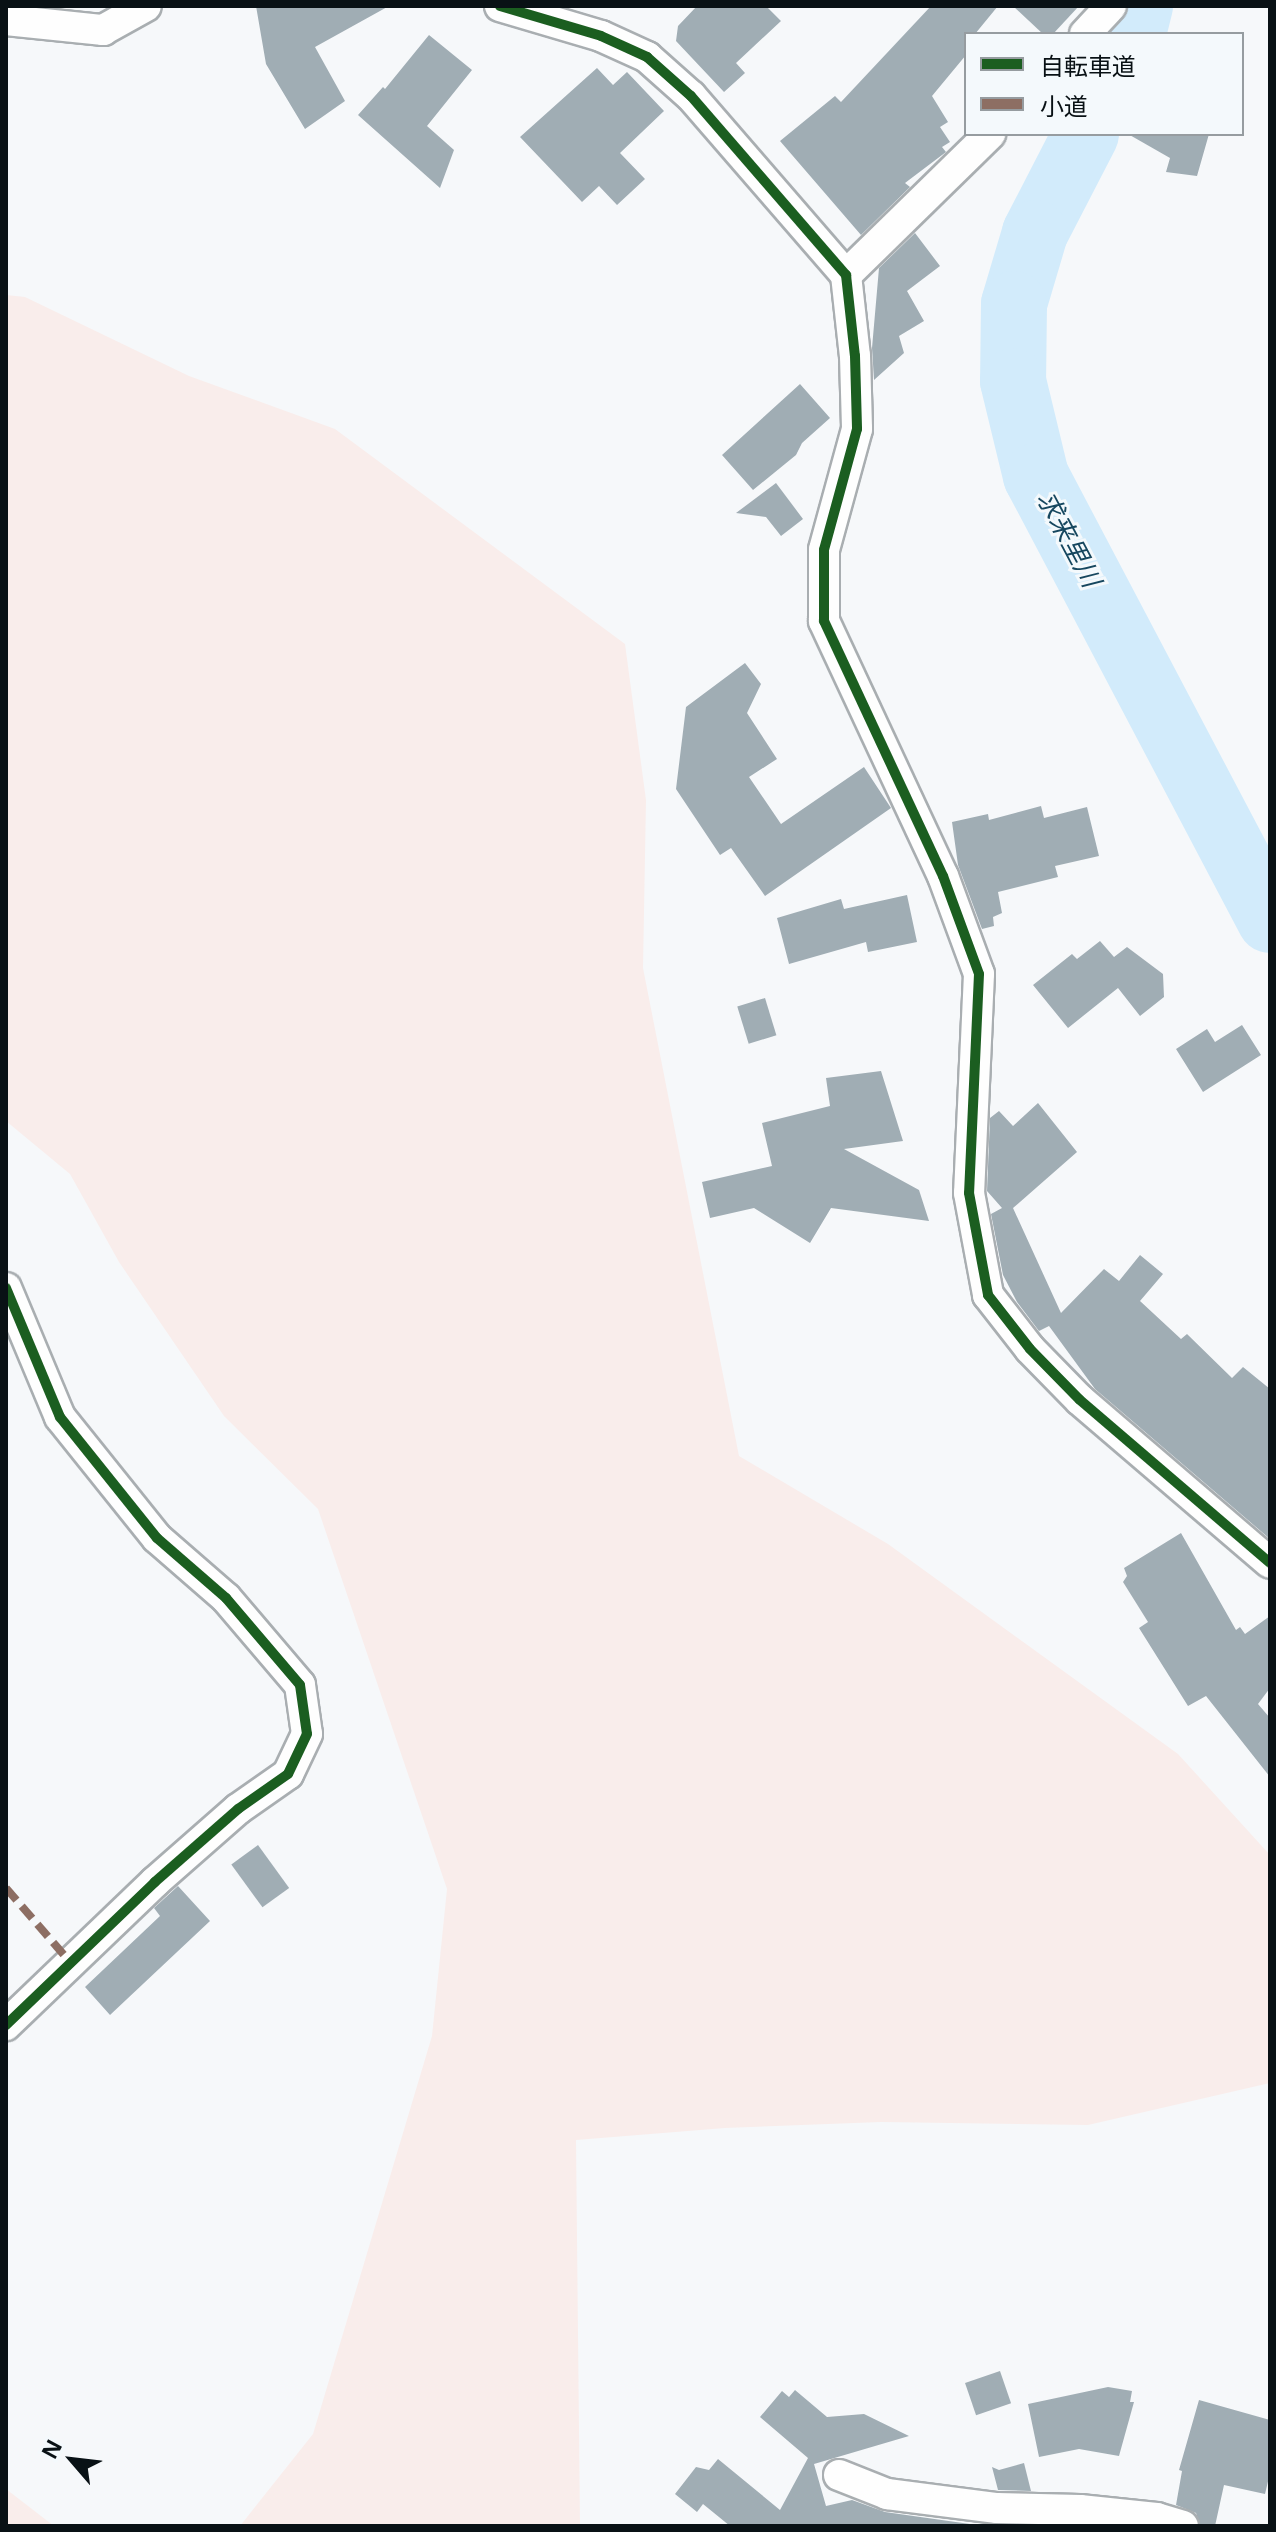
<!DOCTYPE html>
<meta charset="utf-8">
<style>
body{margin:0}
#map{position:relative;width:1276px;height:2532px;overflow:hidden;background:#f6f8fa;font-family:"Noto Sans","Noto Sans JP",sans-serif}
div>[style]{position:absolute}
.green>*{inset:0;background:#f9edeb}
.river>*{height:66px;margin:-33px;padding:0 33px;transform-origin:33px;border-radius:33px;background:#d2ebfb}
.building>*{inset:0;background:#a0adb4;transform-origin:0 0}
.roads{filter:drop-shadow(2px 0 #a9aeb1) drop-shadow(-2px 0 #a9aeb1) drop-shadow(0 2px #a9aeb1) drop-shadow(0 -2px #a9aeb1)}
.street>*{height:30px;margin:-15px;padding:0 15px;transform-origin:15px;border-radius:15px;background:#fefefe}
.quiet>*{height:8px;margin-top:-4px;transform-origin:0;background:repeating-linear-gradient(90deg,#8d6e63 0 16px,transparent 0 24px)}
.cycleway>*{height:10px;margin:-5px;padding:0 5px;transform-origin:5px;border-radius:5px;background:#1b5e20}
span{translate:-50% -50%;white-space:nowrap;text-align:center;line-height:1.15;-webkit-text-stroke:6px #f4f9fc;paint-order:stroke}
.water-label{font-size:26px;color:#16475f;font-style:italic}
.frame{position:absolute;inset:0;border:8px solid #091115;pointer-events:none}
.legend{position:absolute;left:964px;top:32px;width:280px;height:104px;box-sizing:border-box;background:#f4f9fc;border:2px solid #969ca0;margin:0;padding:10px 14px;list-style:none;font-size:24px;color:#091115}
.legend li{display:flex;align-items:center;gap:16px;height:40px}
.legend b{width:40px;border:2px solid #969ca0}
.north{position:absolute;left:32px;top:2420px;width:80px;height:80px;-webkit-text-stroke:6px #f4f9fc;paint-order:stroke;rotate:298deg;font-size:22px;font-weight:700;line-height:32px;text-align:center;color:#091115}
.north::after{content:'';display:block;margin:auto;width:28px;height:36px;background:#091115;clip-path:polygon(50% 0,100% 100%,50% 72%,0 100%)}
</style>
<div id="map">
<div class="green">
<div style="clip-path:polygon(6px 295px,25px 297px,189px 376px,335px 429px,625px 644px,646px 800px,643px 968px,739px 1456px,888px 1544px,1178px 1754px,1270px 1855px,1270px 2083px,1088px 2125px,881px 2122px,725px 2128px,576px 2140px,580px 2526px,240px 2526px,313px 2434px,432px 2036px,447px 1889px,318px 1509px,224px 1416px,119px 1262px,70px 1174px,6px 1121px)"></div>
<div style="clip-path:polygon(6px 2489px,54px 2526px,6px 2526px)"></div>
</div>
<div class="river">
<div style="left:1133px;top:34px;width:29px;rotate:-76deg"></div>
<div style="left:1086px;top:134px;width:111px;rotate:117.3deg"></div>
<div style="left:1035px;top:233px;width:74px;rotate:106.5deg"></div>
<div style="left:1014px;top:304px;width:77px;rotate:90.7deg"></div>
<div style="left:1013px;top:381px;width:98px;rotate:76.4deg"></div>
<div style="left:1036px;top:476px;width:502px;rotate:62.21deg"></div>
</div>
<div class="building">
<div style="clip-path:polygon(256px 6px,389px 6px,315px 47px,345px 101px,305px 129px,266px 64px)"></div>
<div style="clip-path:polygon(697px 6px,766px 6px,781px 21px,736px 63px,745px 73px,724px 92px,676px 41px,678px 26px)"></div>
<div style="clip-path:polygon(931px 6px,998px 6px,975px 34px,966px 34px,966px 55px,932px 96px,948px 122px,940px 127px,950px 142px,942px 147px,946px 152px,905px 183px,910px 187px,861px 235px,780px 141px,835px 96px,841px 102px)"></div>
<div style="clip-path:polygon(1013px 6px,1079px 6px,1053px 34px,1043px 34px)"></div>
<div style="clip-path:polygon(429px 35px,472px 70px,427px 126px,454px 150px,440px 188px,358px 115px,383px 87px,385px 89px)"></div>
<div style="clip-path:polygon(597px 68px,613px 85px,627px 72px,664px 111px,620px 153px,645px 179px,617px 205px,599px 186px,582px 202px,520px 137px)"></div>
<div style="clip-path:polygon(1128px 134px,1209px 134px,1197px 176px,1166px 172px,1170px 158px)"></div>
<div style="clip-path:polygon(915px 233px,940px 266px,907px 291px,924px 321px,899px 336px,904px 353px,874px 380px,872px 348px,879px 268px)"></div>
<div style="clip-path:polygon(800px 384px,830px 418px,802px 443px,796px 455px,753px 490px,722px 455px)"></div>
<div style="clip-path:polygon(776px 483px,803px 519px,781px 536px,766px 517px,736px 513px)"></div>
<div style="clip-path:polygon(745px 663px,761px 684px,747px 713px,777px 759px,749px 777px,781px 824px,864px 767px,891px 808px,765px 896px,731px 848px,720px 855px,676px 789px,686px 707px)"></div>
<div style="clip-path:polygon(1041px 806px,1044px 818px,1087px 807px,1099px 856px,1055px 866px,1058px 877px,998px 892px,1002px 913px,993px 917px,994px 926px,982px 929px,958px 865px,952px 822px,988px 814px,989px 820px)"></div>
<div style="clip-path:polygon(907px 895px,917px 942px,868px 952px,866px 942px,789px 964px,777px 918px,841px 899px,844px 909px)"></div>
<div style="clip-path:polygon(1100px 941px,1114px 957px,1127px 947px,1163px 974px,1164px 997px,1140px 1016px,1118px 988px,1068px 1028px,1033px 985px,1072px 954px,1077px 959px)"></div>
<div style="left:765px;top:998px;width:39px;height:29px;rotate:73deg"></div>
<div style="clip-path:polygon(1242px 1025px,1261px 1055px,1203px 1092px,1176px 1049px,1207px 1029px,1215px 1042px)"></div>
<div style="clip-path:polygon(881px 1071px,903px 1141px,844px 1149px,919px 1190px,929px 1221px,831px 1208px,810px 1243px,754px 1208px,710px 1218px,702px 1182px,772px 1166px,762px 1123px,830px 1106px,826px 1078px)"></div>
<div style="clip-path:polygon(1038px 1103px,1077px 1152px,1013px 1208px,1061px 1313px,1104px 1269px,1119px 1281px,1140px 1255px,1163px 1274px,1140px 1301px,1181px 1339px,1187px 1334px,1232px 1378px,1243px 1367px,1270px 1389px,1270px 1539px,1095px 1389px,1049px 1326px,1039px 1331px,1017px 1302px,1003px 1275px,991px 1214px,1002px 1208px,987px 1191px,990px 1118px,999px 1111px,1013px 1126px)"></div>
<div style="clip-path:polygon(1181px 1533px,1236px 1630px,1240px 1627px,1245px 1634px,1270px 1616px,1270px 1688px,1258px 1704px,1270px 1718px,1270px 1777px,1206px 1696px,1188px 1706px,1139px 1628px,1148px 1622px,1123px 1582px,1127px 1576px,1124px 1568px)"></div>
<div style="left:258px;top:1845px;width:53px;height:33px;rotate:54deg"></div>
<div style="clip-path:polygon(178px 1886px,210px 1921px,110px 2015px,85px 1987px,160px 1916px,154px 1908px)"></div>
<div style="left:1000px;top:2371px;width:34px;height:37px;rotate:71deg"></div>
<div style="clip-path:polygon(1108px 2387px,1132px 2391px,1130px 2402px,1134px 2402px,1119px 2456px,1079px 2449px,1039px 2457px,1028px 2404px)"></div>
<div style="clip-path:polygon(795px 2390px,827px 2417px,864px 2414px,909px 2436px,814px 2464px,826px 2506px,852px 2500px,885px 2512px,984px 2526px,730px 2526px,703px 2504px,697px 2512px,675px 2494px,696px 2467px,709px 2470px,718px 2459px,780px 2510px,808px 2458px,760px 2417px,782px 2391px,789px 2397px)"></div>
<div style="clip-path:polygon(1199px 2400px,1270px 2420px,1270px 2473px,1265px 2494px,1224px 2485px,1215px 2526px,1200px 2526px,1196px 2513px,1176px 2505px,1182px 2471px,1179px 2470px)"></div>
<div style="clip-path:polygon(1024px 2463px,1031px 2491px,998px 2490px,992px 2467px,999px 2470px)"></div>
</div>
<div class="roads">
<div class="street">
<div style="left:500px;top:6px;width:105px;rotate:16.5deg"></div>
<div style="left:601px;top:36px;width:51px;rotate:24.5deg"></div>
<div style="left:647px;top:57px;width:59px;rotate:41.6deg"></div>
<div style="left:691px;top:96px;width:237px;rotate:49.1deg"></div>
<div style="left:846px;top:275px;width:81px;rotate:83.7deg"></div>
<div style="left:855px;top:356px;width:73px;rotate:88.4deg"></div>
<div style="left:857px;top:429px;width:125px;rotate:105.3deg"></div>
<div style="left:824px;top:550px;width:71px;rotate:90deg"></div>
<div style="left:824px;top:621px;width:281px;rotate:65deg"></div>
<div style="left:943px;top:876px;width:104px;rotate:69.8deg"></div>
<div style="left:979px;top:974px;width:219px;rotate:92.6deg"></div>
<div style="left:969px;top:1193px;width:104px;rotate:79.4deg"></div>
<div style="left:988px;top:1295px;width:68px;rotate:52.1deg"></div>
<div style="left:1030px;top:1349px;width:71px;rotate:45.6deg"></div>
<div style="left:1080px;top:1400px;width:250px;rotate:40.6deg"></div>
<div style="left:6px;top:20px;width:98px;rotate:5.9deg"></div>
<div style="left:103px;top:30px;width:49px;rotate:-29.2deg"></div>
<div style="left:1085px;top:34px;width:38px;rotate:-47deg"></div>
<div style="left:846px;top:275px;width:202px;rotate:-44.4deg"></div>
<div style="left:6px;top:1288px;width:140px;rotate:67.3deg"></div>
<div style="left:60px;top:1417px;width:155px;rotate:51.3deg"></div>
<div style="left:157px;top:1538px;width:91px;rotate:41deg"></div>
<div style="left:226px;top:1598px;width:114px;rotate:49.6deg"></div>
<div style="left:300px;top:1685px;width:49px;rotate:81.9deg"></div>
<div style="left:307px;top:1734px;width:44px;rotate:115.4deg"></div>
<div style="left:288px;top:1774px;width:61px;rotate:145deg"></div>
<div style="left:238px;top:1809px;width:111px;rotate:138.7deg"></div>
<div style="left:155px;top:1882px;width:207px;rotate:136.2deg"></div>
<div style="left:839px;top:2475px;width:52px;rotate:21.6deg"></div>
<div style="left:887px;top:2494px;width:111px;rotate:7.3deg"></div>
<div style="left:997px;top:2508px;width:83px;rotate:1.4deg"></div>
<div style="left:1080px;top:2510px;width:77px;rotate:5.9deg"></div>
<div style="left:1157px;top:2518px;width:27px;rotate:17deg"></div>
</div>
</div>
<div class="quiet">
<div style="left:6px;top:1888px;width:98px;rotate:49.1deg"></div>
</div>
<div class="cycleway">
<div style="left:500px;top:6px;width:105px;rotate:16.5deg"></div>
<div style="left:601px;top:36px;width:51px;rotate:24.5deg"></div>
<div style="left:647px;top:57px;width:59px;rotate:41.6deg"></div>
<div style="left:691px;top:96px;width:237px;rotate:49.1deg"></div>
<div style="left:846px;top:275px;width:81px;rotate:83.7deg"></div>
<div style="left:855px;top:356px;width:73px;rotate:88.4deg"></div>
<div style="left:857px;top:429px;width:125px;rotate:105.3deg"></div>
<div style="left:824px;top:550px;width:71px;rotate:90deg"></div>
<div style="left:824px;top:621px;width:281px;rotate:65deg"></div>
<div style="left:943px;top:876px;width:104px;rotate:69.8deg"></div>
<div style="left:979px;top:974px;width:219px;rotate:92.6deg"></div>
<div style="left:969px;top:1193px;width:104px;rotate:79.4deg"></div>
<div style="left:988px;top:1295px;width:68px;rotate:52.1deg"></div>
<div style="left:1030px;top:1349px;width:71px;rotate:45.6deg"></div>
<div style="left:1080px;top:1400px;width:250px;rotate:40.6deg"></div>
<div style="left:6px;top:1288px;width:140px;rotate:67.3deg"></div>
<div style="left:60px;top:1417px;width:155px;rotate:51.3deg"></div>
<div style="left:157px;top:1538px;width:91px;rotate:41deg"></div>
<div style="left:226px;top:1598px;width:114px;rotate:49.6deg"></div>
<div style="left:300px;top:1685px;width:49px;rotate:81.9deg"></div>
<div style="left:307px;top:1734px;width:44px;rotate:115.4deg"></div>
<div style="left:288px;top:1774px;width:61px;rotate:145deg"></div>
<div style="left:238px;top:1809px;width:111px;rotate:138.7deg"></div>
<div style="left:155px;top:1882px;width:207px;rotate:136.2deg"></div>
</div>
<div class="water-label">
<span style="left:1069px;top:539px;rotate:62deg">求来里川</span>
</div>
<div class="frame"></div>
<ul class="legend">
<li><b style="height:10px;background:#1b5e20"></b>自転車道</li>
<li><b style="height:10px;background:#8d6e63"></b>小道</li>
</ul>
<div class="north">N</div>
</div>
